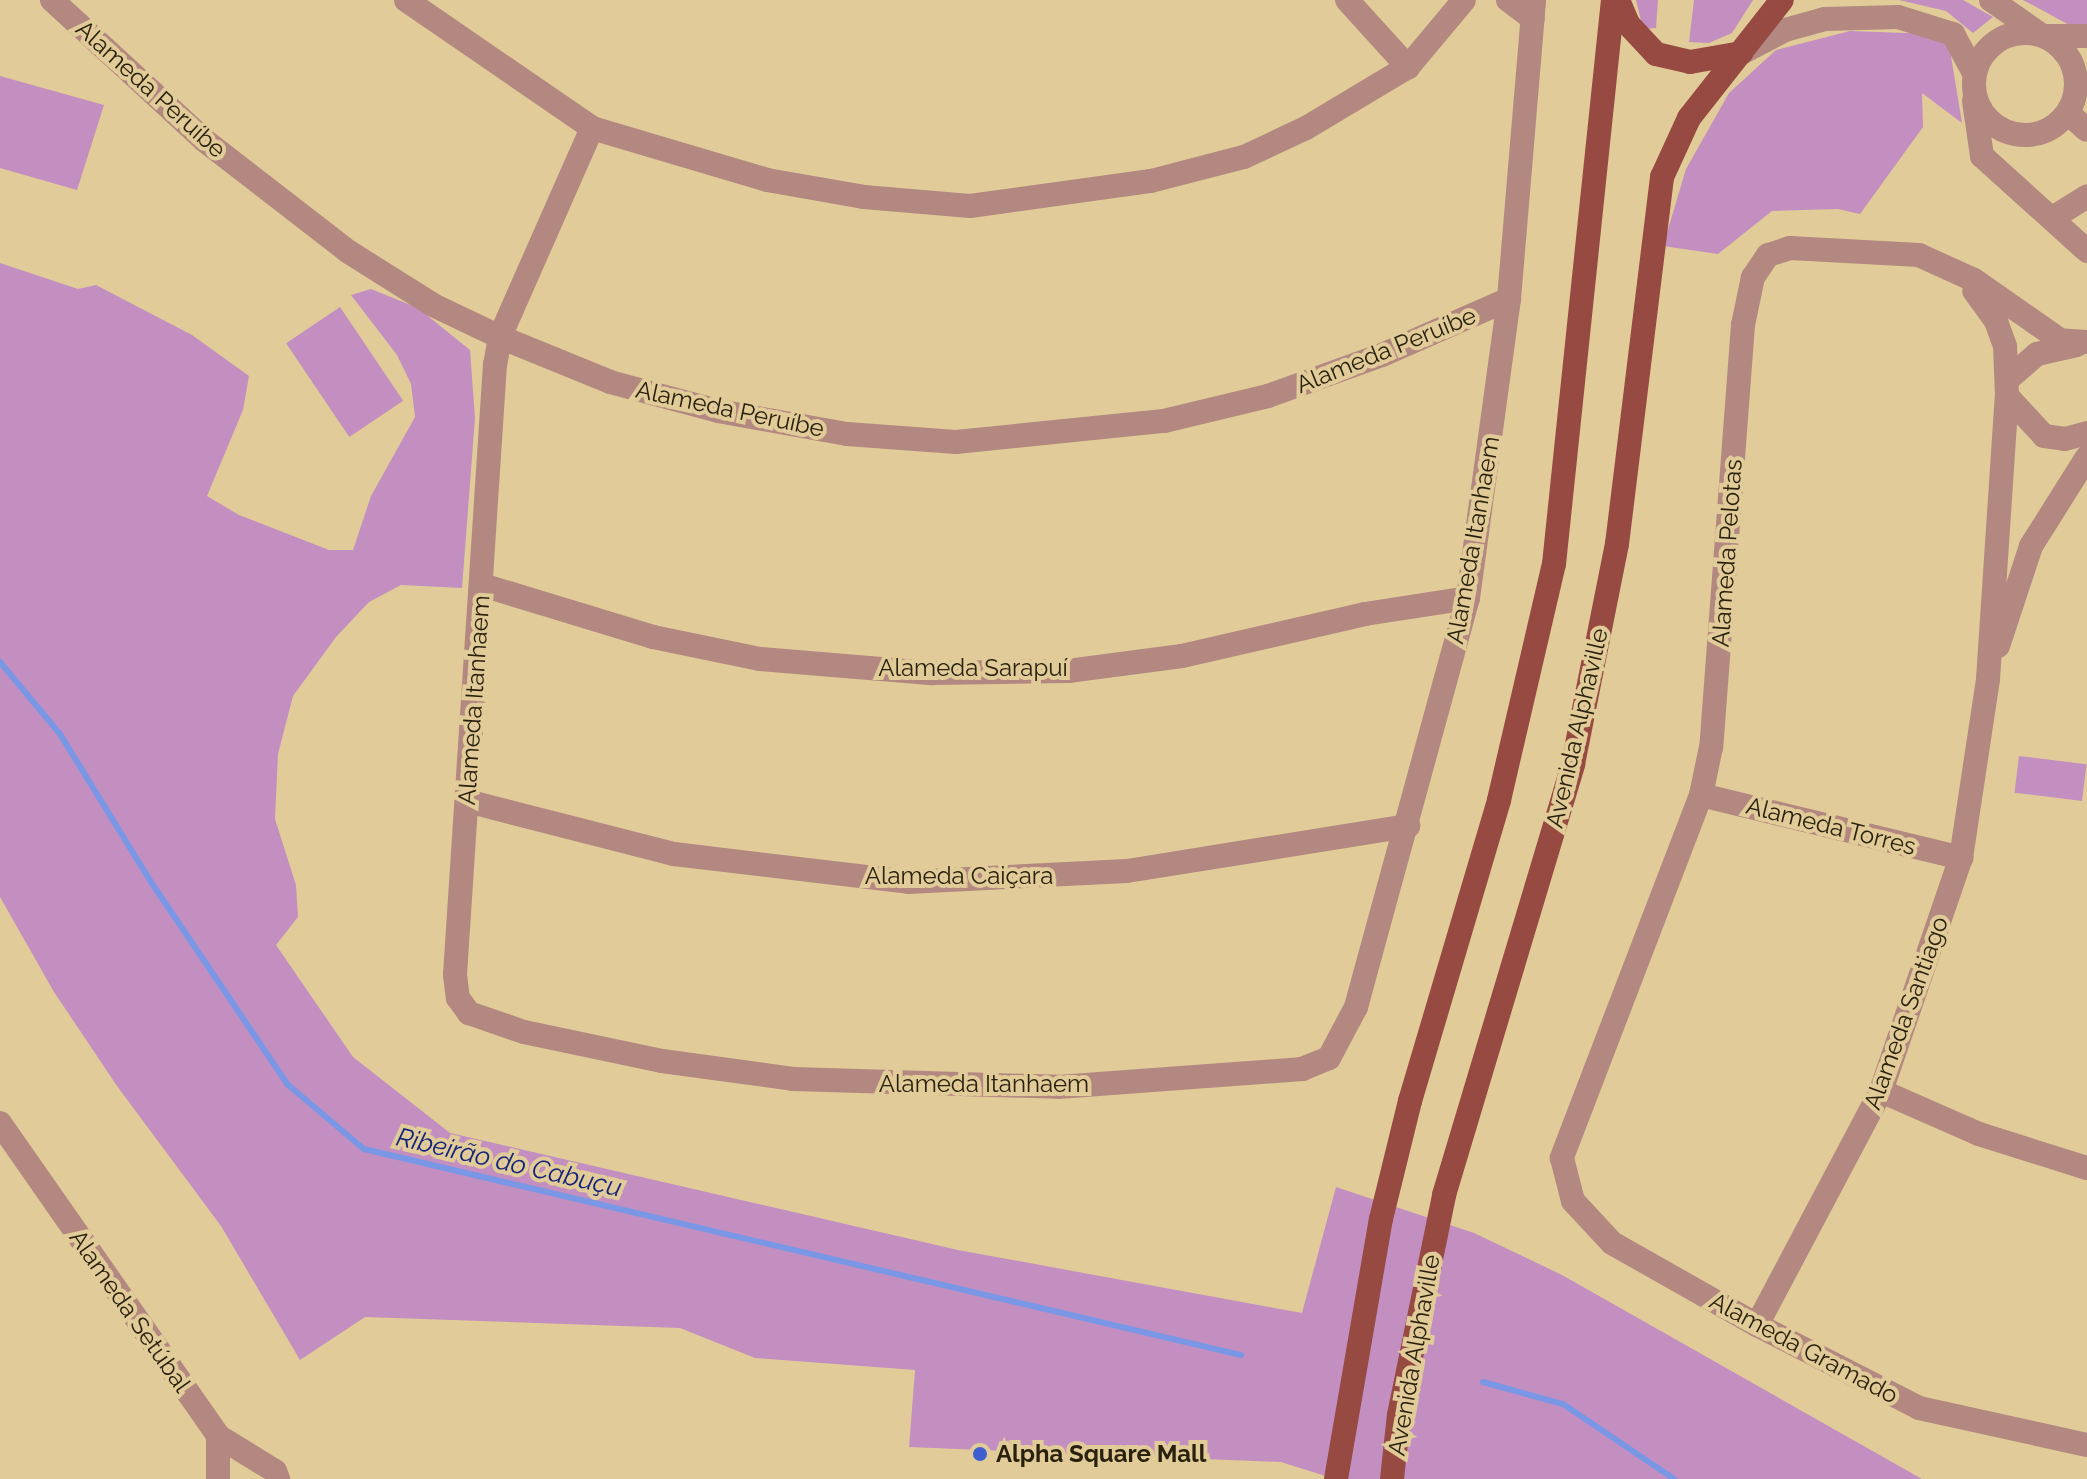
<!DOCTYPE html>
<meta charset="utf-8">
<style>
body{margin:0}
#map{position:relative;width:2087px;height:1479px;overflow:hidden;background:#e1cb98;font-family:Raleway,sans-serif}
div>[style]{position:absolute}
.green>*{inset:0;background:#c38fc1;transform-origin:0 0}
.stream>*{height:6px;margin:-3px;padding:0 3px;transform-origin:3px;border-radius:3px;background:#7a97e6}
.minor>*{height:24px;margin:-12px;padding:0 12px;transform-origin:12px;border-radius:12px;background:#b38881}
.minor>.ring{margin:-12px;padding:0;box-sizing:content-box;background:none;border:24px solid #b38881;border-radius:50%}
.major>*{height:24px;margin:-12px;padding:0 12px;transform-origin:12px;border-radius:12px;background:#964a42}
.dots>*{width:22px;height:22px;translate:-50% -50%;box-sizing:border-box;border:4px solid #e1cb98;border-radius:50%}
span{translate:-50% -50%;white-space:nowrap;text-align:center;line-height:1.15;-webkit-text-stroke:8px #e1cb98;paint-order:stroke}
.street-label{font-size:24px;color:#29210d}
.poi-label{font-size:24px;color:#29210d;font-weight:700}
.left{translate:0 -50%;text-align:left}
.water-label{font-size:26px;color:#13237c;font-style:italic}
</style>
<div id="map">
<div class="green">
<div style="clip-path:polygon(1636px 0,1658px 0,1656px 28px,1643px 29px)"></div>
<div style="clip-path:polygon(1694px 0,1753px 0,1732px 33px,1709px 43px,1689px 42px)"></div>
<div style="clip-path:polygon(1899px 0,1963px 0,1993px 17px,1973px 33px,1946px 11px)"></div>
<div style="clip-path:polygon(2023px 0,2087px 0,2087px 25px,2073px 27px)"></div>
<div style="clip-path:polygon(1850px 31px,1933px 34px,1949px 44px,1962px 123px,1922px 93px,1923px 127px,1860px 214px,1838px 209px,1772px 211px,1718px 254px,1663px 246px,1686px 169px,1729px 93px,1776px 50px)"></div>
<div style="clip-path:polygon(0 76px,104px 105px,77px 190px,0 168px)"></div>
<div style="clip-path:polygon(0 263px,78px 289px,96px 285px,192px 335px,249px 376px,243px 410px,207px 496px,239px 515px,329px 550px,353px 550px,371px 496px,415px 417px,411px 384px,397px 355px,351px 295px,371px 289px,418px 308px,470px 350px,475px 418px,462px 588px,401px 585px,369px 602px,336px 637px,293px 696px,278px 754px,275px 819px,296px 885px,298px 917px,276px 945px,353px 1057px,450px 1133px,958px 1250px,1302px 1313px,1336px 1187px,1474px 1233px,1562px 1275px,1922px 1479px,1335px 1479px,1281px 1462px,909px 1447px,915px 1370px,755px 1358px,680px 1328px,365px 1317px,300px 1360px,221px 1226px,117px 1086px,54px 992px,0 897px)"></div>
<div style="left:340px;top:307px;width:113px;height:65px;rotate:56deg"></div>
<div style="left:2019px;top:756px;width:68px;height:37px;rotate:7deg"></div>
</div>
<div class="stream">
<div style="left:0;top:662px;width:94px;rotate:50.2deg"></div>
<div style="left:60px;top:734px;width:174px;rotate:58.4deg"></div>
<div style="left:151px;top:882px;width:244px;rotate:56deg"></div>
<div style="left:287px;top:1084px;width:101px;rotate:40.2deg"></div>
<div style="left:364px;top:1149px;width:901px;rotate:13.22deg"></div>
<div style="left:1483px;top:1382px;width:83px;rotate:15.4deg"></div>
<div style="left:1563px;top:1404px;width:134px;rotate:34deg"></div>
</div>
<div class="minor">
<div style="left:52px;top:0;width:207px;rotate:42.6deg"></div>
<div style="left:204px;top:140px;width:183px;rotate:37.7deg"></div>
<div style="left:349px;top:252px;width:99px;rotate:32.2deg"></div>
<div style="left:433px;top:305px;width:74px;rotate:25.5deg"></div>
<div style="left:500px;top:337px;width:119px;rotate:22.2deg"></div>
<div style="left:610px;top:382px;width:112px;rotate:15deg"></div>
<div style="left:718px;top:411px;width:131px;rotate:10.1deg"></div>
<div style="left:847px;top:434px;width:109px;rotate:4.2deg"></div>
<div style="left:956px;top:442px;width:209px;rotate:-5.8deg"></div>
<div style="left:1164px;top:421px;width:107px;rotate:-13.5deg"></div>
<div style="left:1268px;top:396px;width:121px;rotate:-19.8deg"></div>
<div style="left:1382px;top:355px;width:139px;rotate:-23.8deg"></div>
<div style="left:406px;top:0;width:226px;rotate:34.5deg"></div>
<div style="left:592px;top:128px;width:183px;rotate:16.5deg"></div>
<div style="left:767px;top:180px;width:98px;rotate:9.9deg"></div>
<div style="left:864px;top:197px;width:106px;rotate:4.9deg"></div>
<div style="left:970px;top:206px;width:183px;rotate:-7.9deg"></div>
<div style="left:1151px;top:181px;width:96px;rotate:-14.5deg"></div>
<div style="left:1244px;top:157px;width:68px;rotate:-25.1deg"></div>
<div style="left:1306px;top:128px;width:119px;rotate:-30.9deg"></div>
<div style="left:1408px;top:67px;width:87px;rotate:-50.1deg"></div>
<div style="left:1347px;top:0;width:91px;rotate:47.7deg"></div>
<div style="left:1508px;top:0;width:31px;rotate:37deg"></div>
<div style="left:1991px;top:0;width:60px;rotate:34.8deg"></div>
<div class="ring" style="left:1974px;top:33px;width:78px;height:78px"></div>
<div style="left:2046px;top:36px;width:41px"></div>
<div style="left:1741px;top:53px;width:50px;rotate:-27.6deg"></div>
<div style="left:1785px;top:30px;width:41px;rotate:-15.4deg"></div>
<div style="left:1825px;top:19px;width:73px;rotate:-1.6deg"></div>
<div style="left:1898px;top:17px;width:58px;rotate:17.2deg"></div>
<div style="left:1953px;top:34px;width:44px;rotate:61.7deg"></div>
<div style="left:1974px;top:101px;width:56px;rotate:81.7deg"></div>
<div style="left:1982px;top:156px;width:142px;rotate:42.1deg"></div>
<div style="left:2068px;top:113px;width:25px;rotate:42deg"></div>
<div style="left:592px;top:128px;width:228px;rotate:113.8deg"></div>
<div style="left:500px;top:337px;width:27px;rotate:100deg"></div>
<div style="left:495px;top:364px;width:612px;rotate:93.75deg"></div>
<div style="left:455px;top:975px;width:23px;rotate:83deg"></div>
<div style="left:458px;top:998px;width:19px;rotate:54deg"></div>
<div style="left:469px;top:1013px;width:58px;rotate:19.1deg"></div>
<div style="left:524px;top:1032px;width:141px;rotate:11.9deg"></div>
<div style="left:662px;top:1061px;width:132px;rotate:7.8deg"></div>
<div style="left:793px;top:1079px;width:265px;rotate:1.7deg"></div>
<div style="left:1058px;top:1087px;width:245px;rotate:-4.2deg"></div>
<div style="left:1302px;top:1069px;width:29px;rotate:-22deg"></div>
<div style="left:1329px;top:1058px;width:58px;rotate:-62.1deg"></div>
<div style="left:1356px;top:1007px;width:424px;rotate:-74.7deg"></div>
<div style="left:1468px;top:598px;width:302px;rotate:-82.2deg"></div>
<div style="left:1509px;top:299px;width:300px;rotate:-85.2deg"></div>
<div style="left:2054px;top:217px;width:39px;rotate:-32deg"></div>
<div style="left:2087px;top:342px;width:27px;rotate:-176deg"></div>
<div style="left:2060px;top:340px;width:105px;rotate:-145.1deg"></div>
<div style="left:1974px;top:280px;width:60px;rotate:-155.6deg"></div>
<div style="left:1919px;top:255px;width:129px;rotate:-176.9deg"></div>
<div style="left:1790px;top:248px;width:23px;rotate:162deg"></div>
<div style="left:1768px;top:255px;width:27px;rotate:124deg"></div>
<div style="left:1753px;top:277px;width:49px;rotate:101.8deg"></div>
<div style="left:1743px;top:325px;width:423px;rotate:94.3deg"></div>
<div style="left:1711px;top:747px;width:49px;rotate:101.8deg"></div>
<div style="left:1701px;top:795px;width:389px;rotate:111deg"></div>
<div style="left:1562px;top:1158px;width:44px;rotate:75.7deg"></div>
<div style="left:1573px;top:1201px;width:57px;rotate:47.1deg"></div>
<div style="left:1612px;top:1243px;width:167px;rotate:29.5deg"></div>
<div style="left:1757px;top:1325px;width:182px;rotate:27.1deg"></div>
<div style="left:1919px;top:1408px;width:172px;rotate:12.4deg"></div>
<div style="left:2007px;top:380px;width:40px;rotate:-41deg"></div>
<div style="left:2037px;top:354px;width:41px;rotate:-12.7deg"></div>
<div style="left:2007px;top:396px;width:54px;rotate:47.2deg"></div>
<div style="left:2044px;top:436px;width:21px;rotate:8deg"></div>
<div style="left:2065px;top:439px;width:23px;rotate:-15deg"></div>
<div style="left:482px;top:585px;width:179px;rotate:16.9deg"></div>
<div style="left:653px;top:637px;width:109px;rotate:11.6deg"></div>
<div style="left:760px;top:659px;width:173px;rotate:4.7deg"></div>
<div style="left:932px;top:673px;width:136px;rotate:-0.8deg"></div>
<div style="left:1068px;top:671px;width:115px;rotate:-7.5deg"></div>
<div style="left:1182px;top:656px;width:188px;rotate:-12.9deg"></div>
<div style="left:1365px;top:614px;width:104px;rotate:-8.8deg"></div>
<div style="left:1998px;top:646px;width:105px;rotate:-71.7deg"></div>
<div style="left:2031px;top:546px;width:105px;rotate:-57.8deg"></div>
<div style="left:1701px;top:795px;width:268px;rotate:13.6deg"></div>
<div style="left:467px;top:801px;width:214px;rotate:14.4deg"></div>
<div style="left:674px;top:854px;width:236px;rotate:6.8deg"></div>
<div style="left:908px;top:882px;width:219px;rotate:-2.9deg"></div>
<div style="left:1127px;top:871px;width:285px;rotate:-9.1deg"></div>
<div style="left:1881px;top:1091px;width:107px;rotate:23.7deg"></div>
<div style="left:1979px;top:1134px;width:113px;rotate:17.5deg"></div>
<div style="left:0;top:1123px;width:381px;rotate:55.1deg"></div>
<div style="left:218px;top:1436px;width:67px;rotate:31.6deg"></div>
<div style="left:275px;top:1471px;width:9px;rotate:69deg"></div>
<div style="left:1757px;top:1325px;width:265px;rotate:-62.1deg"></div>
<div style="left:1881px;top:1091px;width:246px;rotate:-71.1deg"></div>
<div style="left:1961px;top:858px;width:181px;rotate:-81.4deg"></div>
<div style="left:1988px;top:679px;width:284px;rotate:-86.2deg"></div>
<div style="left:2007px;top:396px;width:50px;rotate:-92.3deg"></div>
<div style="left:2005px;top:346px;width:27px;rotate:-110deg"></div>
<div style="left:1996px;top:321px;width:37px;rotate:-126deg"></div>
<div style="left:218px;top:1436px;width:43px;rotate:90deg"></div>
</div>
<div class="major">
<div style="left:1618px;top:0;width:26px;rotate:67deg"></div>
<div style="left:1628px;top:24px;width:41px;rotate:47deg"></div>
<div style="left:1656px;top:54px;width:35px;rotate:13deg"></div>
<div style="left:1690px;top:62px;width:52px;rotate:-10deg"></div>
<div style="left:1336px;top:1479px;width:264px;rotate:-80.2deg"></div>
<div style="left:1381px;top:1219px;width:122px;rotate:-76.2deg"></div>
<div style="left:1410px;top:1101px;width:314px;rotate:-73.5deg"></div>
<div style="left:1499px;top:800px;width:242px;rotate:-76.9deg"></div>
<div style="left:1554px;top:564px;width:567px;rotate:-84.03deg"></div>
<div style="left:1392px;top:1479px;width:64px;rotate:-83.8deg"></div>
<div style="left:1399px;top:1415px;width:225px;rotate:-78.4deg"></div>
<div style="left:1444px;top:1195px;width:450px;rotate:-73.3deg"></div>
<div style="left:1573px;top:764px;width:224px;rotate:-78.7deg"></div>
<div style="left:1617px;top:544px;width:370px;rotate:-83deg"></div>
<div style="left:1662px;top:177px;width:65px;rotate:-65.4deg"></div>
<div style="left:1689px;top:118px;width:150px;rotate:-51.8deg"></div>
</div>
<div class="dots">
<div style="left:980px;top:1454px;background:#3f5fd1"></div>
</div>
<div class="street-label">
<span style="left:151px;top:89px;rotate:42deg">Alameda Peruíbe</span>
<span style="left:1386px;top:350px;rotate:-22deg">Alameda Peruíbe</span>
<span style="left:730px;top:409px;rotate:12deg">Alameda Peruíbe</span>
<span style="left:1473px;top:540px;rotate:-80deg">Alameda Itanhaem</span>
<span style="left:1727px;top:553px;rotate:-86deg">Alameda Pelotas</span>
<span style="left:973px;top:668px">Alameda Sarapuí</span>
<span style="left:474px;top:700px;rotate:-86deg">Alameda Itanhaem</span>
<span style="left:1577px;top:728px;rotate:-77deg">Avenida Alphaville</span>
<span style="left:1831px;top:826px;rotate:14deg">Alameda Torres</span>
<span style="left:959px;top:876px">Alameda Caiçara</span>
<span style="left:1906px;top:1013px;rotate:-70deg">Alameda Santiago</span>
<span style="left:984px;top:1084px">Alameda Itanhaem</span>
<span style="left:130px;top:1311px;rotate:55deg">Alameda Setúbal</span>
<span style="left:1804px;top:1348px;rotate:28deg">Alameda Gramado</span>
<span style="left:1414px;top:1355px;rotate:-80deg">Avenida Alphaville</span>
</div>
<div class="poi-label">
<span class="left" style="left:996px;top:1454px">Alpha Square Mall</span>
</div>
<div class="water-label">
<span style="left:509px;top:1163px;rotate:13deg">Ribeirão do Cabuçu</span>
</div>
</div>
